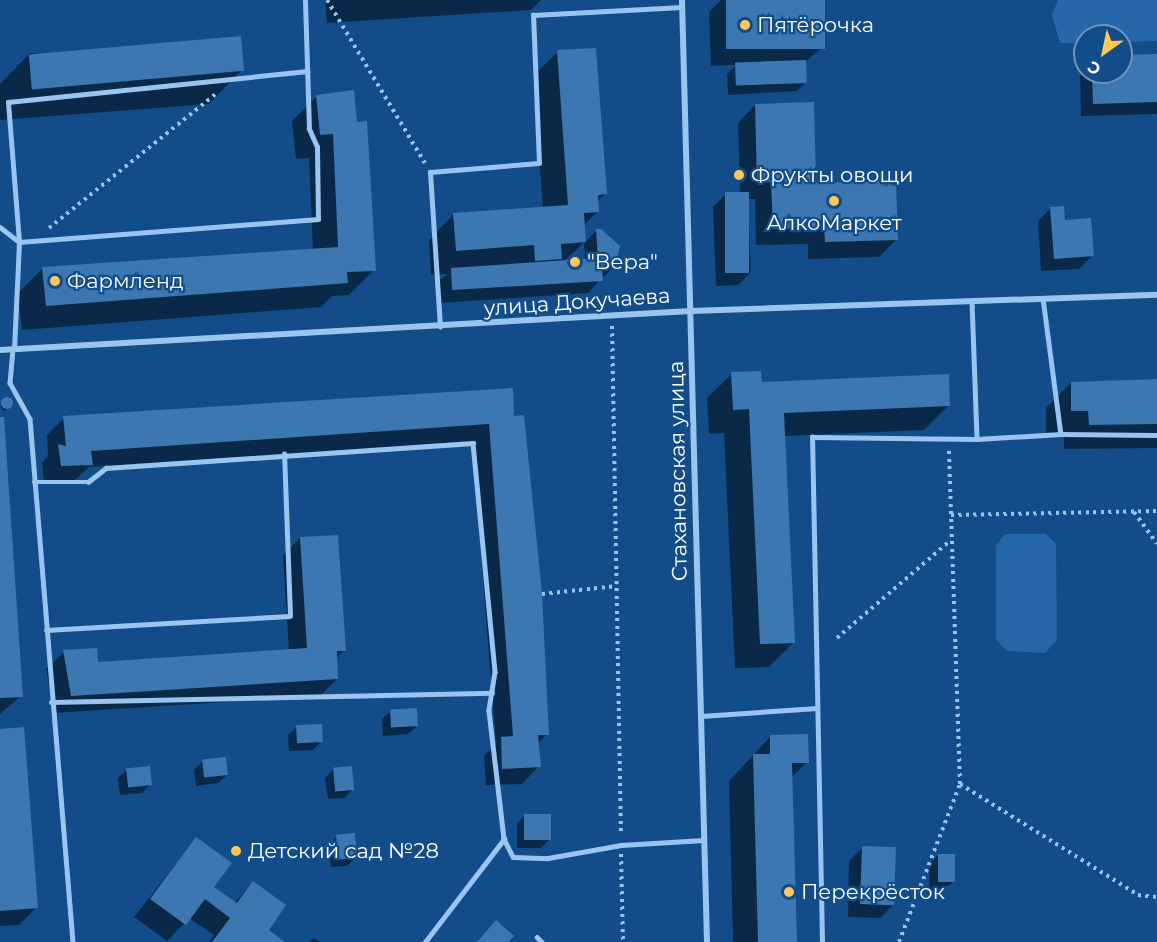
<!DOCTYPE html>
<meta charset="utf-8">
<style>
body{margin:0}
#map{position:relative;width:1157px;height:942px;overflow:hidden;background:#134d89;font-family:Montserrat,sans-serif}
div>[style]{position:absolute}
.green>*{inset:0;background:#2567a8}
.shadow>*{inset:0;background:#0007;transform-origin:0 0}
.building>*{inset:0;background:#3c77b2;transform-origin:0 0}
.round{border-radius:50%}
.path>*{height:4px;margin-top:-2px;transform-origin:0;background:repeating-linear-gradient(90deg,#99c5f0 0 3px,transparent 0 7.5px)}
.lane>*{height:4.5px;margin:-2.25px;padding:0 2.25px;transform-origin:2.25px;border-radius:2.25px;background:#99c5f0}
.street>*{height:6px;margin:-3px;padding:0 3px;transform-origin:3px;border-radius:3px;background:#99c5f0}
.dots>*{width:16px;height:16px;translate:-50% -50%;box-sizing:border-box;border:3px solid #134d89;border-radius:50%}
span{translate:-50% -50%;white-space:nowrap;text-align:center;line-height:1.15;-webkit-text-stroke:4.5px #134d89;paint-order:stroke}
.poi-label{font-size:21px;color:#fff}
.left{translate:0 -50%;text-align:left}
.street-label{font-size:21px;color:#fff}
.north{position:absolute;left:1073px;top:24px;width:60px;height:60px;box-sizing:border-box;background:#134d89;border:2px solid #7194b8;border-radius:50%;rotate:213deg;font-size:16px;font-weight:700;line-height:24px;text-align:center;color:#fff}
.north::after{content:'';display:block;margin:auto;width:21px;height:27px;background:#ffc658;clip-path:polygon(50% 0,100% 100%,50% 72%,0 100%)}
</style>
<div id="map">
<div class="green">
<div style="clip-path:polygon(1058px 0,1157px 0,1157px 41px,1121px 42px,1121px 36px,1085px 36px,1085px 43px,1060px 43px,1052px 15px)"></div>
<div style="clip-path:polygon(1005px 534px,1046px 534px,1056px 544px,1057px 640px,1045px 653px,1007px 651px,996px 639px,996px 546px)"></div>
</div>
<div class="shadow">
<div style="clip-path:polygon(325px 0,541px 0,531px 10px,327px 23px)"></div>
<div style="clip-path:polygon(721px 0,823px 0,825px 45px,805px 62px,806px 82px,797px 91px,728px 95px,727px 74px,736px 65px,711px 66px,709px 12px)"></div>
<div style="clip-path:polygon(evenodd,558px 52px,605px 194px,597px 202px,597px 212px,583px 226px,584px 243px,597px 230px,614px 266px,588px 293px,440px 303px,438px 282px,447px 274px,431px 275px,429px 240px,453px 215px,543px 209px,533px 76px,558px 52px,584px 242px,585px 261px,563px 262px,573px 253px,584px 242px)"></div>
<div style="clip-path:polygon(30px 53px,242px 70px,209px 104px,0 120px,0 84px)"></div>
<div style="clip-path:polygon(1157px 55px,1157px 114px,1081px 116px,1080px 70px,1085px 65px,1085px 72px,1121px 72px,1121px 56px)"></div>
<div style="clip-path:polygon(353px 92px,374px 270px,349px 295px,332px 296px,321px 307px,22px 330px,18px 293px,43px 268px,313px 250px,309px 158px,296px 159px,292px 121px,317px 96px)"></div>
<div style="clip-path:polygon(755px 105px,814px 185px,896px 240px,879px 257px,808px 259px,808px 244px,756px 245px,755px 199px,748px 199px,751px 272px,738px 285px,716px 286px,713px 207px,726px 194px,740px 193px,738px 123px)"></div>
<div style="clip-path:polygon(1051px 208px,1092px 256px,1079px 269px,1041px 271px,1038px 221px)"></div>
<div style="clip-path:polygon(732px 374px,760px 384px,949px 405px,924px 430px,784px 436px,794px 642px,769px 667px,735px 668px,724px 433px,709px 434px,707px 398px)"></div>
<div style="clip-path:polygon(1157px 380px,1157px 448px,1064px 449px,1064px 435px,1046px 435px,1046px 408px,1071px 383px)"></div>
<div style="clip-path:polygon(511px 390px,547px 734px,537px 744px,539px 766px,522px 784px,486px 785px,484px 756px,496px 744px,472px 441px,89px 467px,74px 481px,44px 482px,42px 463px,48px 456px,47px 435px,64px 418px)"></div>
<div style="left:7px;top:399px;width:6px;height:11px;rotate:39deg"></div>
<div style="clip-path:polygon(0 419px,21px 696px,0 714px)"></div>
<div style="clip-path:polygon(300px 538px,344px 650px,336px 659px,337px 679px,320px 696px,54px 713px,46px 669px,64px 652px,96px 663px,289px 651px,283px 556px)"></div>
<div style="clip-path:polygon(391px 711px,417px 726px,408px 734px,383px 736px,382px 719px)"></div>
<div style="clip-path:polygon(297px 727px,321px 741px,313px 750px,289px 751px,288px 735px)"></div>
<div style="clip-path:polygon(0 731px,36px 908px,19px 925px,0 926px)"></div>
<div style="clip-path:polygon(770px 737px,807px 762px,791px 778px,795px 942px,733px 942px,729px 781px)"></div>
<div style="clip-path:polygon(203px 761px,227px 775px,218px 783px,196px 786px,194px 770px)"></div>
<div style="clip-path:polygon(334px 769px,353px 789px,344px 798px,328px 799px,325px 778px)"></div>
<div style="clip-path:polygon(127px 770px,150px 784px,142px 793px,120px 795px,118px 778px)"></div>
<div style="clip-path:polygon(525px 815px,550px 839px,541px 848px,517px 848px,517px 824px)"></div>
<div style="clip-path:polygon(337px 837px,356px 857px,347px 866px,331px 867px,328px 846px)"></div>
<div style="clip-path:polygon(196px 839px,212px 887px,234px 903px,253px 883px,266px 930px,283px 942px,209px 942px,214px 935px,189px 918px,167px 941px,134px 917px)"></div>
<div style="clip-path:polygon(862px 848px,893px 905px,880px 918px,848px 917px,849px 861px)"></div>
<div style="clip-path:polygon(938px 855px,953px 882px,944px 890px,929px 890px,930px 864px)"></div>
<div style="clip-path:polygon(314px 938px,320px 942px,309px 942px)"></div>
</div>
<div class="building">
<div style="left:726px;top:0;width:99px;height:49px"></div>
<div style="left:241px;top:36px;width:35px;height:213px;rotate:85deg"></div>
<div style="clip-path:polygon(596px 48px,607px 194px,598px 195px,599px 212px,584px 213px,586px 242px,561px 244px,562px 259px,535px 261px,534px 245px,456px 251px,453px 213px,568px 205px,557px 50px)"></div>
<div style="clip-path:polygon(1157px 54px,1157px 102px,1093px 104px,1092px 72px,1121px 72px,1121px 55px)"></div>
<div style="left:806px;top:60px;width:23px;height:71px;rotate:88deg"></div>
<div style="clip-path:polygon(354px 90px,357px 122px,367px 121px,376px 271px,347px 272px,348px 283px,46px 306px,42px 267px,338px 247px,333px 134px,320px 135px,316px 95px)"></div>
<div style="clip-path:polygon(814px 102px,816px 183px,896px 181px,898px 240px,825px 242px,824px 228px,773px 229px,771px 182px,757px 183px,755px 104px)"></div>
<div style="left:725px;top:192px;width:24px;height:81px"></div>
<div style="clip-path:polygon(1064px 206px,1065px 220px,1091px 218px,1094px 256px,1054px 259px,1050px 207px)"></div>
<div style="clip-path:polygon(596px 229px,601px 229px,620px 246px,615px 266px,602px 267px,603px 281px,452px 290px,451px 268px,598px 258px)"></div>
<div style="clip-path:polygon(761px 371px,762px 382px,949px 374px,950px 406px,784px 413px,795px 643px,760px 644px,749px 409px,733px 410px,731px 372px)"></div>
<div style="clip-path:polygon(1157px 379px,1157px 424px,1089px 425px,1088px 411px,1071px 411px,1071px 382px)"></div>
<div style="clip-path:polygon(513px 388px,514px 416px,524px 415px,542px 594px,549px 735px,538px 735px,541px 767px,502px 769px,501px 737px,513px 736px,489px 424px,91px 451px,93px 465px,61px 466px,58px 444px,66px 446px,63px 416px)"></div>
<div class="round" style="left:1px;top:397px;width:12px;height:12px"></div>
<div style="clip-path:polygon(0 417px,4px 417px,23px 697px,0 698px)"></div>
<div style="clip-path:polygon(338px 535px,346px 651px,337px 651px,338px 679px,71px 696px,63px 650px,97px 648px,98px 662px,307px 648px,300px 537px)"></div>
<div style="left:417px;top:708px;width:18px;height:27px;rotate:87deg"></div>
<div style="left:322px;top:724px;width:18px;height:26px;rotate:87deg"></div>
<div style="clip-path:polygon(24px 727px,38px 908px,0 911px,0 729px)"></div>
<div style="clip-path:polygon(808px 734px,809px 763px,792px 763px,797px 942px,758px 942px,753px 754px,770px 754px,770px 735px)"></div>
<div style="left:226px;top:757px;width:18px;height:24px;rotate:84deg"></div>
<div style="left:150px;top:766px;width:19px;height:24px;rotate:84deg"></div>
<div style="left:352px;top:766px;width:24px;height:19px;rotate:85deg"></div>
<div style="left:524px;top:814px;width:27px;height:26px"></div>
<div style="left:355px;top:833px;width:25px;height:19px;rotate:85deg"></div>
<div style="clip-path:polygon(196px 837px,232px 863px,214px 887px,237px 903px,253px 881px,286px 905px,269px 930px,285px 942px,212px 942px,230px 918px,205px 899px,186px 925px,150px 899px)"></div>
<div style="left:862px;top:846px;width:34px;height:58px;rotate:2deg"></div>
<div style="left:938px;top:854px;width:17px;height:28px"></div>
<div style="clip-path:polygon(496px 920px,514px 936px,508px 942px,477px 942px)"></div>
</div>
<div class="path">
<div style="left:327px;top:0;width:190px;rotate:59deg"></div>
<div style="left:49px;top:228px;width:217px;rotate:-38.8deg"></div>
<div style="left:612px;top:326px;width:508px;rotate:88.99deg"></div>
<div style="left:1134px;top:512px;width:39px;rotate:54deg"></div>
<div style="left:951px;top:515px;width:206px;rotate:-1.1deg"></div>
<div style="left:542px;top:594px;width:75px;rotate:-6.1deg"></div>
<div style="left:837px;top:638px;width:150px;rotate:-40.7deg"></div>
<div style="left:960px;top:784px;width:210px;rotate:31.9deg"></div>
<div style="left:1138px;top:895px;width:19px;rotate:6deg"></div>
<div style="left:621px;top:854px;width:88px;rotate:88.7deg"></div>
<div style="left:899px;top:942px;width:169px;rotate:-68.9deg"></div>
<div style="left:960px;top:784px;width:336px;rotate:-91.9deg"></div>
</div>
<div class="lane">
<div style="left:0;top:227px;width:24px;rotate:38deg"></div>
<div style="left:19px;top:242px;width:300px;rotate:-4.4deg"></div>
<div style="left:318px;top:219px;width:72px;rotate:-90.8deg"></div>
<div style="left:317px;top:147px;width:20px;rotate:-114deg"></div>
<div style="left:309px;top:129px;width:129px;rotate:-91.8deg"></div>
<div style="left:1043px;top:298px;width:137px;rotate:82.5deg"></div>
<div style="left:1061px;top:434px;width:96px;rotate:0.6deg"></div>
<div style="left:972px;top:301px;width:138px;rotate:87.9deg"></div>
<div style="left:977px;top:439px;width:84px;rotate:-3.4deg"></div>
<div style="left:440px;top:327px;width:155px;rotate:-93.7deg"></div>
<div style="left:430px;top:172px;width:109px;rotate:-4.7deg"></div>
<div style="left:539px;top:163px;width:148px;rotate:-92.3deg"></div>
<div style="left:533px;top:15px;width:149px;rotate:-3.1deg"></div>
<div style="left:13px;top:349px;width:34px;rotate:95deg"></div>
<div style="left:10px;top:383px;width:41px;rotate:60.9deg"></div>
<div style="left:30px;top:419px;width:525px;rotate:85.3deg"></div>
<div style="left:14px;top:349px;width:107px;rotate:-87.3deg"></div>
<div style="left:19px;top:242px;width:140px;rotate:-94.5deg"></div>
<div style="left:8px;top:102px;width:301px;rotate:-5.9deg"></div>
<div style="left:34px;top:482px;width:54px"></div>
<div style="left:88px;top:482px;width:23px;rotate:-38deg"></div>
<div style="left:106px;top:468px;width:368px;rotate:-3.9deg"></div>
<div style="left:473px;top:443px;width:230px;rotate:84.5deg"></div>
<div style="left:495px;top:672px;width:39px;rotate:99deg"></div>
<div style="left:489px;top:711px;width:129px;rotate:83.3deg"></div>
<div style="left:504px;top:839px;width:20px;rotate:63deg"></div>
<div style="left:513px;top:857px;width:35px;rotate:2deg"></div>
<div style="left:548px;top:858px;width:74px;rotate:-10.1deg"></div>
<div style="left:621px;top:845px;width:83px;rotate:-3.4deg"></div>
<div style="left:46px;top:630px;width:244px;rotate:-3.3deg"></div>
<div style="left:290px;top:616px;width:162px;rotate:-92.1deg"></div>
<div style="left:51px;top:702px;width:441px;rotate:-1.2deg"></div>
<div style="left:701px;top:716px;width:116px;rotate:-3.9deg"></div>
<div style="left:537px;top:937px;width:7px;rotate:45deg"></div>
<div style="left:425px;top:942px;width:130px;rotate:-52.5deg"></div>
<div style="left:822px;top:942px;width:505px;rotate:-91.13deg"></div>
<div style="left:812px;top:437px;width:165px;rotate:0.7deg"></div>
</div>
<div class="street">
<div style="left:682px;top:0;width:942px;rotate:88.48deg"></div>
<div style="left:0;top:350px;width:692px;rotate:-3.23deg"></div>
<div style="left:691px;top:311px;width:466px;rotate:-2deg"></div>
</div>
<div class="dots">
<div style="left:745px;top:25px;background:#ffc658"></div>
<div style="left:739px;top:175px;background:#ffc658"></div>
<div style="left:834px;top:201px;background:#ffc658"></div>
<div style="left:575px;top:262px;background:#ffc658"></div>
<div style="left:55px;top:281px;background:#ffc658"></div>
<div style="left:236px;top:851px;background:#ffc658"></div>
<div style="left:789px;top:892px;background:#ffc658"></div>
</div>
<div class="poi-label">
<span class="left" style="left:757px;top:25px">Пятёрочка</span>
<span class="left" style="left:751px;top:175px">Фрукты овощи</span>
<span style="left:834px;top:223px">АлкоМаркет</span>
<span class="left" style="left:587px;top:262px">"Вера"</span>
<span class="left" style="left:67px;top:281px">Фармленд</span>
<span class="left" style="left:248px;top:851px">Детский сад №28</span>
<span class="left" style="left:801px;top:892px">Перекрёсток</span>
</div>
<div class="street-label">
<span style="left:577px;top:302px;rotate:-4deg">улица Докучаева</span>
<span style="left:678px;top:471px;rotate:-91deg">Стахановская улица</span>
</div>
<div class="north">С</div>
</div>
